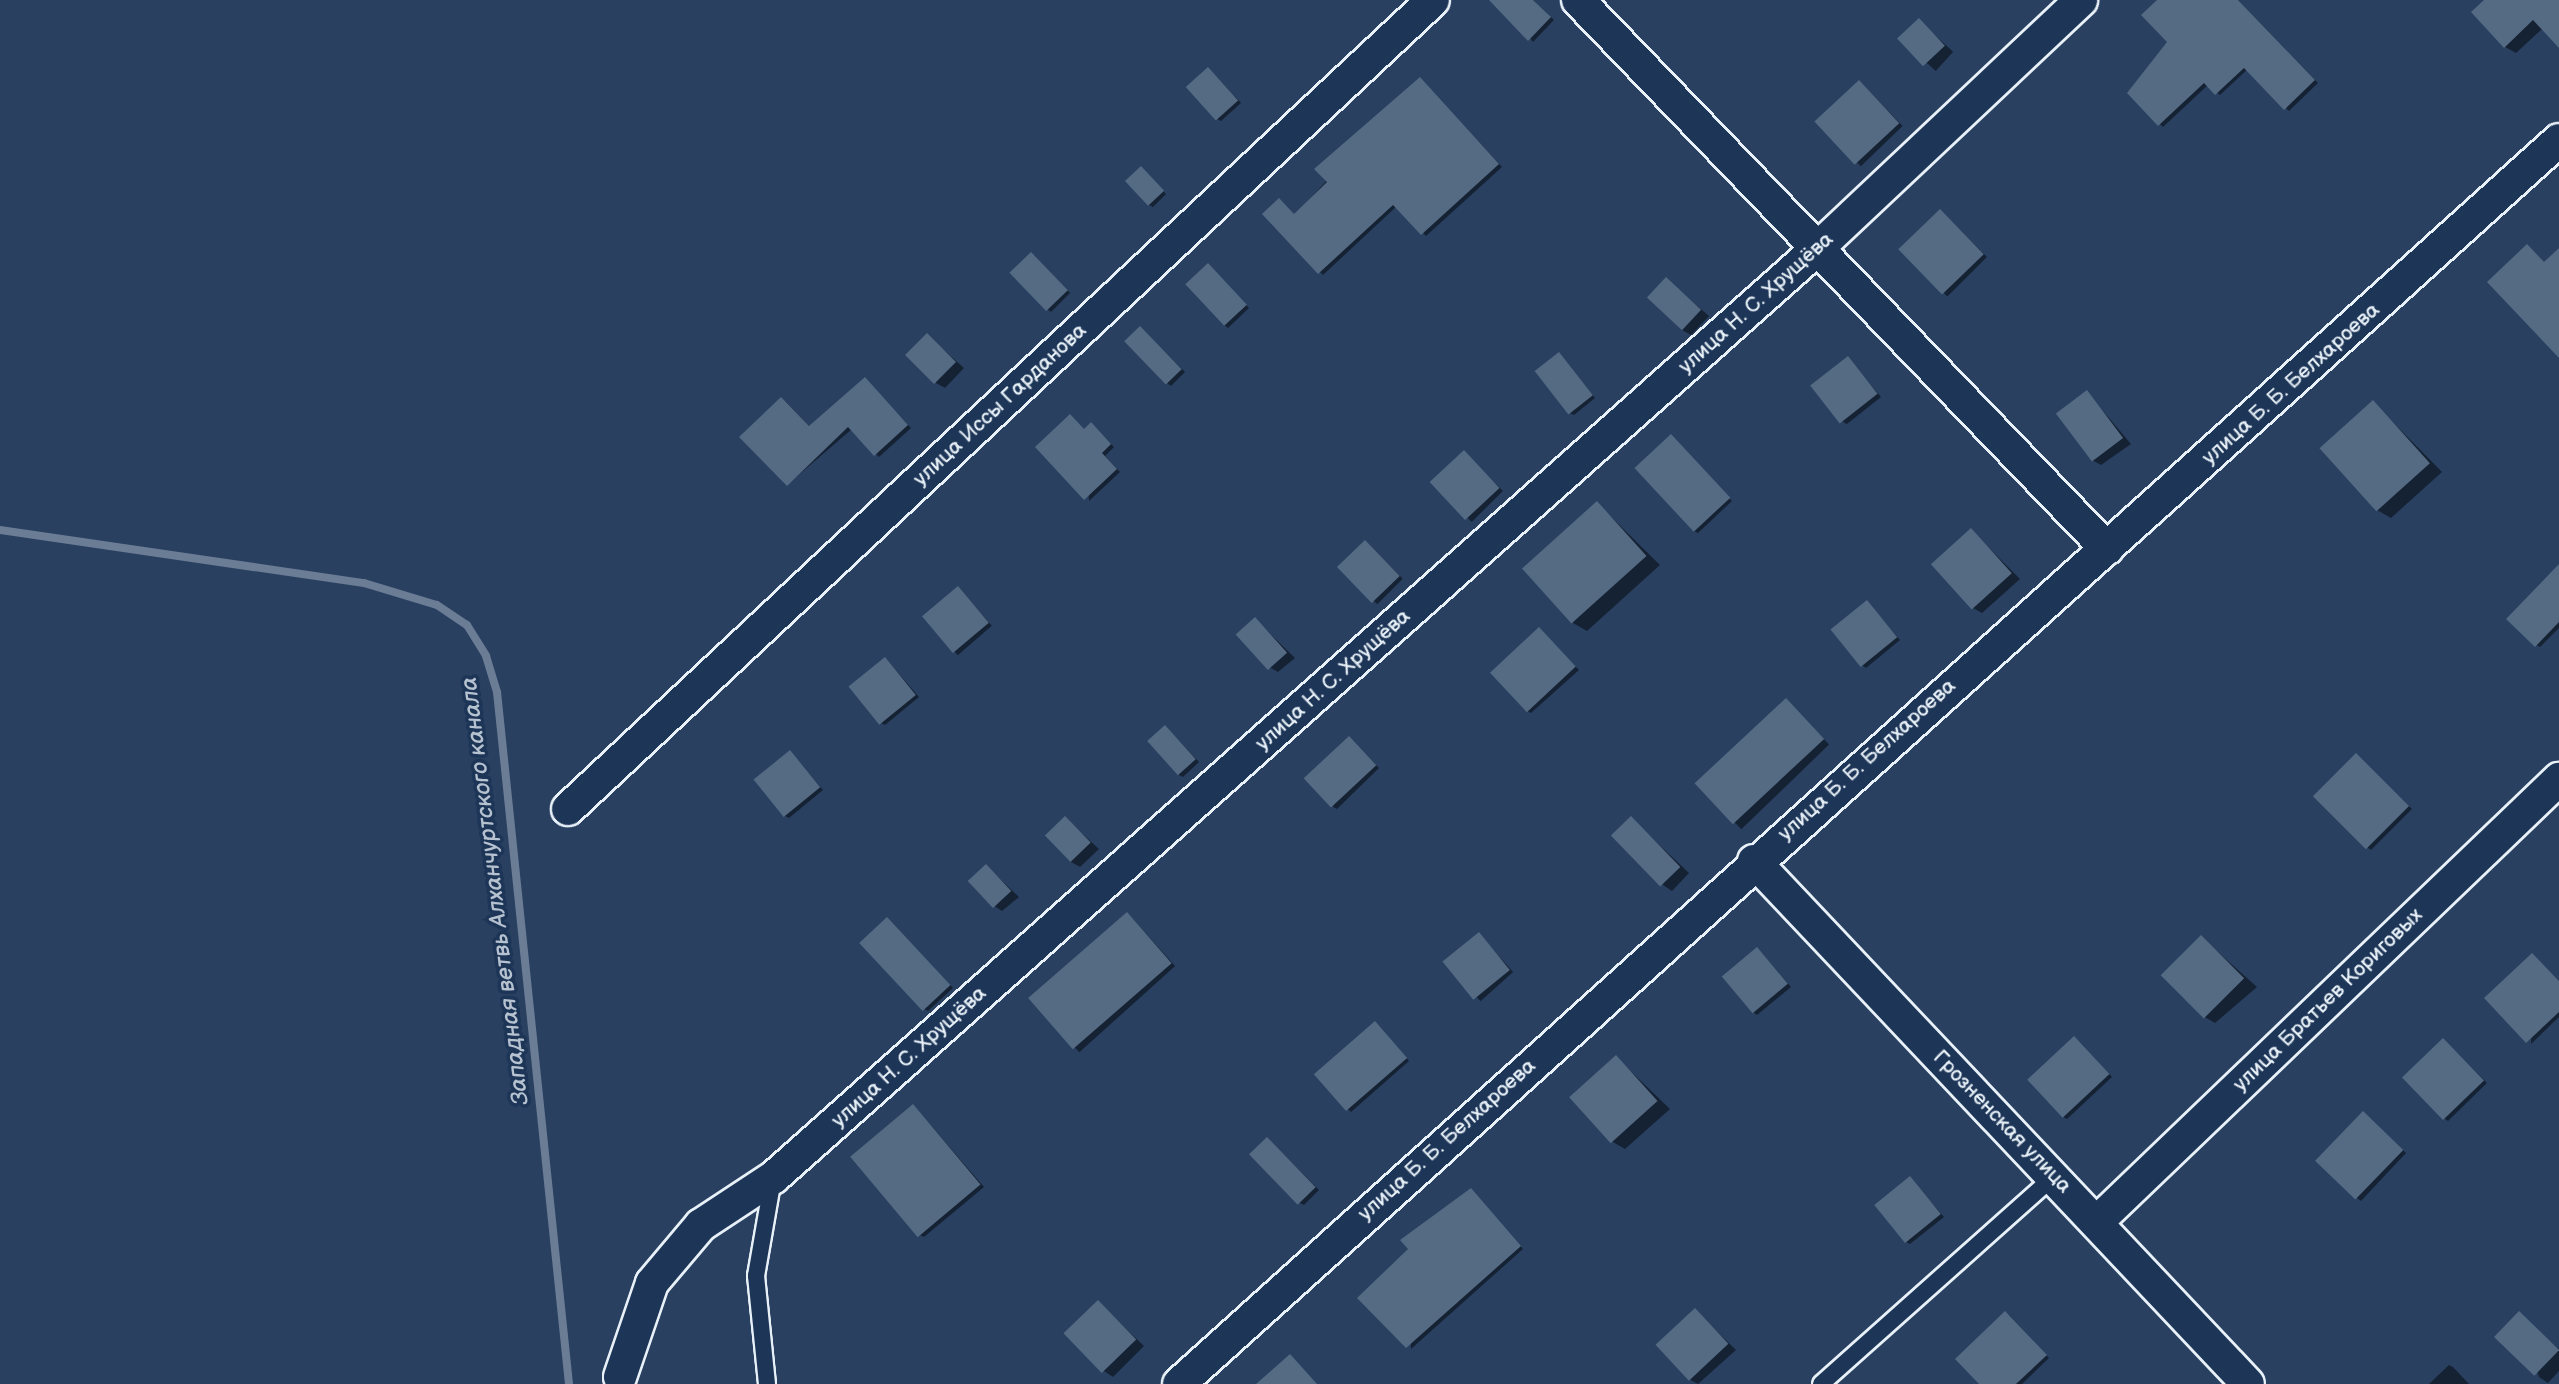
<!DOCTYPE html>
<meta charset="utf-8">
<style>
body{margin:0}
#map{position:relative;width:2559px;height:1384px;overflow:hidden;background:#294061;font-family:"Balsamiq Sans",sans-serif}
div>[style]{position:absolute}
.shadow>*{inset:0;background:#0007;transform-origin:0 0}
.stream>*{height:8px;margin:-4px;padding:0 4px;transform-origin:4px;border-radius:4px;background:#6b7c95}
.building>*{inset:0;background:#556a83;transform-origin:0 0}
.roads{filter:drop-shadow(2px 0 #e8f1f8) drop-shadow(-2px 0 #e8f1f8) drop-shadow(0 2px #e8f1f8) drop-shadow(0 -2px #e8f1f8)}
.service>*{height:16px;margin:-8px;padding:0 8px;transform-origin:8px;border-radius:8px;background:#1d3557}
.minor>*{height:32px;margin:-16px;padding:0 16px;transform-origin:16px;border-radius:16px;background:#1d3557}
span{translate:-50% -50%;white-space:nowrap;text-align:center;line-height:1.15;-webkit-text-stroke:7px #1d3557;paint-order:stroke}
.street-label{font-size:21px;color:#e8f1f8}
.water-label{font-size:23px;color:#b6c2d0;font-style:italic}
</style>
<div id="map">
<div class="shadow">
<div style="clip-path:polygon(1503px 0,1533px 0,1554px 20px,1533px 42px)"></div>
<div style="clip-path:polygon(2159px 0,2238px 0,2318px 83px,2289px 111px,2248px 69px,2220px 95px,2208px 85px,2163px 127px,2129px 93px,2169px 42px)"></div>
<div style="clip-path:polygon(2486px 0,2559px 0,2559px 45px,2543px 28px,2516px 53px,2505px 47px)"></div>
<div style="left:1919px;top:21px;width:46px;height:26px;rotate:42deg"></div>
<div style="clip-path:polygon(1212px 72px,1241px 103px,1221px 121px,1217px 119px)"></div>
<div style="clip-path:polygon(1420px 79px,1502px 167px,1426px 236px,1397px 206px,1323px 275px,1265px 214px,1295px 215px)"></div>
<div style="left:1863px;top:85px;width:57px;height:58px;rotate:46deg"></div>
<div style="clip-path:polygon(1145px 171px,1166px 194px,1153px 207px,1149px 205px)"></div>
<div style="left:1941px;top:211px;width:65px;height:56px;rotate:45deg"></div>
<div style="clip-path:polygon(1035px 257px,1070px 293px,1051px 312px,1047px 309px)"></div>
<div style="clip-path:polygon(1209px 265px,1249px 308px,1228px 328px,1224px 325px)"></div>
<div style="clip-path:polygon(1666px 279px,1709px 316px,1691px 335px,1682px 330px)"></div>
<div style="clip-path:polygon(1140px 328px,1185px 372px,1171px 386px,1167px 383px)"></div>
<div style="clip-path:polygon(927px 335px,964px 368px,945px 388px,936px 383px)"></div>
<div style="clip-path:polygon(1559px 354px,1595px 398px,1574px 415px,1570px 413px)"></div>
<div style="clip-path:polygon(1848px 358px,1881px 397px,1847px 424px,1843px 422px)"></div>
<div style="clip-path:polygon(865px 379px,911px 428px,879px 457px,852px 429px,788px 484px,785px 401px,810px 427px)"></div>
<div style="clip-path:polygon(2087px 392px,2131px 444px,2101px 465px,2092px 460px)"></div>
<div style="clip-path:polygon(2373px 402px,2442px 472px,2391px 518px,2377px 510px)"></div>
<div style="clip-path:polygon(1091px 424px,1114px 447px,1105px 456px,1120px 472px,1089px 501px,1085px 430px)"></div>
<div style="clip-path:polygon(1671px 436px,1732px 501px,1698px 533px,1694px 531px)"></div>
<div style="left:1464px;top:452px;width:55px;height:44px;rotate:45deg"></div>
<div style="clip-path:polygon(1597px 503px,1660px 565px,1587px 631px,1573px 623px)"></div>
<div style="clip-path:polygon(1971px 530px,2020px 579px,1982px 613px,1973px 608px)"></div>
<div style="left:1366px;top:542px;width:52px;height:36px;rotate:45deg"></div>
<div style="clip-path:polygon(2559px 583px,2559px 628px,2540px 647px,2536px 645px)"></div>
<div style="left:959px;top:588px;width:50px;height:45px;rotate:49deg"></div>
<div style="clip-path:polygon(1867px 602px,1900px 640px,1866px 668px,1862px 665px)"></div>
<div style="clip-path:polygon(1255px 619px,1295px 658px,1278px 672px,1269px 667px)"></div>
<div style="clip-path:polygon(1540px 629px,1579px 670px,1531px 713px,1527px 711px)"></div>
<div style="clip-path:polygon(886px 659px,919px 697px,885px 725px,881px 723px)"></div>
<div style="left:1786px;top:700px;width:62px;height:122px;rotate:46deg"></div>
<div style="clip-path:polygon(1166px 727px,1199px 762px,1183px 777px,1179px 775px)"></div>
<div style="clip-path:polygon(1349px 738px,1379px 768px,1337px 809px,1333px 807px)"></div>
<div style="clip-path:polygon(790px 752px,823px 790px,789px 818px,785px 816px)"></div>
<div style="clip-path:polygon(2356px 755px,2412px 809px,2371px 850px,2367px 847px)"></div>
<div style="clip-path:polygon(1065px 818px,1099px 849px,1080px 867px,1071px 862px)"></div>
<div style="clip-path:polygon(1631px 818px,1689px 873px,1672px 891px,1663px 885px)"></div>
<div style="clip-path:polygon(986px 866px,1019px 897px,1002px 911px,993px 905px)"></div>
<div style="left:1131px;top:917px;width:66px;height:129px;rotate:48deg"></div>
<div style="clip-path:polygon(891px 922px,953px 988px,928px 1011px,924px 1009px)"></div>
<div style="left:1479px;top:934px;width:51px;height:44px;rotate:48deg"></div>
<div style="clip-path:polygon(2201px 937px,2257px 987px,2215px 1023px,2201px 1015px)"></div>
<div style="clip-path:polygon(1758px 949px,1791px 987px,1757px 1015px,1753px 1012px)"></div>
<div style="clip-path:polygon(2533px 955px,2559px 981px,2559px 1017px,2531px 1044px)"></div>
<div style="clip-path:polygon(1379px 1026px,1409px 1061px,1351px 1112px,1348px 1109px)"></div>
<div style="clip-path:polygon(2444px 1040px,2487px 1083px,2448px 1121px,2444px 1118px)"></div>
<div style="clip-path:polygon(2078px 1041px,2112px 1077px,2067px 1119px,2063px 1117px)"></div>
<div style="clip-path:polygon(1617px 1058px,1670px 1109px,1625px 1149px,1611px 1141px)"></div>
<div style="clip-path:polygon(914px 1106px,984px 1187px,924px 1237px,920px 1235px)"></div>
<div style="clip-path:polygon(2367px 1116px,2406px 1153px,2361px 1201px,2357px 1198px)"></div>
<div style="clip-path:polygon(1271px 1142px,1319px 1190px,1304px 1205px,1300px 1203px)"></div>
<div style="clip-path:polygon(1910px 1178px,1944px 1217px,1910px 1244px,1906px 1242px)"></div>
<div style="clip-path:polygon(1471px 1190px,1523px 1249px,1411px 1349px,1410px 1249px)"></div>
<div style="clip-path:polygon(1098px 1302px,1144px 1346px,1113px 1377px,1104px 1371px)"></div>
<div style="clip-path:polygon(1695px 1310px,1736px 1350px,1698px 1384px,1689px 1379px)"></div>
<div style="clip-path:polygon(2519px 1314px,2559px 1349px,2559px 1371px,2548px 1383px,2539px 1377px)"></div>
<div style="clip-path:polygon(2009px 1315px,2049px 1358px,2022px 1384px,1982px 1384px)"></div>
<div style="clip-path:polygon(2449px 1365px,2453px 1367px,2469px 1384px,2429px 1384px)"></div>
</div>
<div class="stream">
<div style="left:0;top:530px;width:368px;rotate:8.3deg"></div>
<div style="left:364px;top:583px;width:76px;rotate:16.8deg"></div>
<div style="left:437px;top:605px;width:36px;rotate:34deg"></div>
<div style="left:467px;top:625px;width:36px;rotate:58deg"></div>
<div style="left:486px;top:656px;width:38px;rotate:73deg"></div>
<div style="left:497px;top:692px;width:696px;rotate:84.06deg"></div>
</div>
<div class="building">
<div style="clip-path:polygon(1489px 0,1533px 0,1551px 17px,1528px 41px)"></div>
<div style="clip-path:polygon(2157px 0,2238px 0,2315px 80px,2284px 110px,2244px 68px,2215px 95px,2204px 83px,2158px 126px,2127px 93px,2167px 42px,2141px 15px)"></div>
<div style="clip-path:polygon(2484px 0,2559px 0,2559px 48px,2533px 20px,2504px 48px,2471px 12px)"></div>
<div style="left:1919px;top:18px;width:38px;height:30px;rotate:47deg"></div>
<div style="left:1208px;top:67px;width:45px;height:30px;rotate:48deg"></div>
<div style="clip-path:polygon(1420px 77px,1499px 164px,1421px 235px,1393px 205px,1318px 274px,1262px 214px,1279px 198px,1294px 214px,1327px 182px,1314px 169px)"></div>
<div style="left:1859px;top:80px;width:59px;height:61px;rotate:47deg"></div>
<div style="left:1141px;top:166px;width:34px;height:22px;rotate:47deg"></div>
<div style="left:1940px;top:209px;width:63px;height:58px;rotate:46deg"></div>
<div style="clip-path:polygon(2527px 244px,2544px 262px,2559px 248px,2559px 358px,2487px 282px)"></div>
<div style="left:1031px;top:252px;width:53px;height:30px;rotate:46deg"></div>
<div style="left:1208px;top:263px;width:57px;height:31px;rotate:47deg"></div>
<div style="left:1666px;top:277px;width:48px;height:28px;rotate:43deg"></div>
<div style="left:1140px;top:326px;width:60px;height:22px;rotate:46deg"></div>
<div style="left:927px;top:333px;width:41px;height:31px;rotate:45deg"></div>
<div style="left:1559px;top:352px;width:55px;height:31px;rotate:52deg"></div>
<div style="left:1848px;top:356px;width:48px;height:48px;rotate:52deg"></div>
<div style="clip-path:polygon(865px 377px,908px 425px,874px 456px,848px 427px,787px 486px,739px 437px,781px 397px,809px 426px)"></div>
<div style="left:2087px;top:390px;width:60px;height:39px;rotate:53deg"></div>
<div style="left:2373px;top:400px;width:85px;height:72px;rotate:48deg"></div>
<div style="clip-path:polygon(1070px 414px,1084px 429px,1091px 422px,1111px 444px,1102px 453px,1117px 469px,1084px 500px,1035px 447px)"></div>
<div style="left:1671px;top:434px;width:87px;height:50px;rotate:47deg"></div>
<div style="left:1464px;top:450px;width:52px;height:47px;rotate:47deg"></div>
<div style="left:1597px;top:501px;width:74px;height:101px;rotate:48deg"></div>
<div style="left:1971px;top:528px;width:61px;height:54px;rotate:48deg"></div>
<div style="left:1365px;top:540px;width:50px;height:39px;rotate:46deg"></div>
<div style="clip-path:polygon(2559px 564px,2559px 622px,2535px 647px,2506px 619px)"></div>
<div style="left:958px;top:586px;width:48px;height:47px;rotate:50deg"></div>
<div style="left:1867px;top:600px;width:48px;height:47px;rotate:51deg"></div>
<div style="left:1255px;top:617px;width:48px;height:26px;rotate:48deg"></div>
<div style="left:1539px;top:627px;width:54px;height:67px;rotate:47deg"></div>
<div style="left:885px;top:657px;width:49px;height:47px;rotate:51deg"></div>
<div style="left:1786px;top:698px;width:56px;height:125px;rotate:47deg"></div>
<div style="left:1165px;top:725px;width:46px;height:24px;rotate:48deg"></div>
<div style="left:1349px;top:736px;width:40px;height:62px;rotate:47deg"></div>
<div style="left:790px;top:750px;width:48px;height:47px;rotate:51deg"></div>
<div style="left:2356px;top:753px;width:75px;height:61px;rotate:45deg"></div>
<div style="left:1065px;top:816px;width:37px;height:28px;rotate:46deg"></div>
<div style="left:1631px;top:816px;width:71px;height:28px;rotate:46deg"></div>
<div style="left:986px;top:864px;width:37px;height:25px;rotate:47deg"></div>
<div style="left:1127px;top:912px;width:68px;height:131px;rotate:49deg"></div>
<div style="left:887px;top:917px;width:93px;height:38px;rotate:47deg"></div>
<div style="left:1479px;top:932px;width:49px;height:47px;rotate:51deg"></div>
<div style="left:2201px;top:935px;width:61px;height:57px;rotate:45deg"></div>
<div style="left:1757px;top:947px;width:48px;height:46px;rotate:50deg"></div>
<div style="clip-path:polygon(2532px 953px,2559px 981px,2559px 1012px,2526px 1043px,2484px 998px)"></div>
<div style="left:1375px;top:1021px;width:49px;height:81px;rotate:49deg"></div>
<div style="left:2074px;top:1036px;width:52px;height:64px;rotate:47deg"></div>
<div style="left:2443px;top:1038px;width:59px;height:57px;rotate:46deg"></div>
<div style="left:1616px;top:1055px;width:62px;height:63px;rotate:48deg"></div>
<div style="left:913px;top:1104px;width:105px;height:82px;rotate:50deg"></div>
<div style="left:2363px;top:1111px;width:56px;height:69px;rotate:44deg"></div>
<div style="left:1267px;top:1137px;width:70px;height:25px;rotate:46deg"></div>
<div style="left:1910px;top:1176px;width:49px;height:46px;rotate:51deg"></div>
<div style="clip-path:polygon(1471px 1188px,1521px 1246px,1406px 1348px,1357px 1298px,1408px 1249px,1400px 1240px)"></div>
<div style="left:1098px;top:1300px;width:55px;height:48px;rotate:46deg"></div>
<div style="left:1695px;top:1308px;width:49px;height:54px;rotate:47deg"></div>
<div style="clip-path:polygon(2005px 1311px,2047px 1355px,2016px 1384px,1979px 1384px,1955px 1359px)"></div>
<div style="left:2519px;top:1311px;width:56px;height:36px;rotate:44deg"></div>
<div style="clip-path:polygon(1290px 1354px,1317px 1384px,1256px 1384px)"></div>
</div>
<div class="roads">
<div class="service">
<div style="left:767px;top:1384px;width:109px;rotate:-95.8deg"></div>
<div style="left:756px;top:1276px;width:98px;rotate:-80.1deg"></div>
<div style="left:1821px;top:1384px;width:311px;rotate:-41.7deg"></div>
</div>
<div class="minor">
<div style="left:1578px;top:0;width:762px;rotate:46.06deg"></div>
<div style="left:568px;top:809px;width:1184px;rotate:-43.08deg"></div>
<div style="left:1754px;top:861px;width:719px;rotate:46.63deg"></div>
<div style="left:2098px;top:1221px;width:639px;rotate:-43.79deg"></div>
<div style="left:620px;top:1377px;width:99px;rotate:-71.2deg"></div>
<div style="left:652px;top:1283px;width:76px;rotate:-49.8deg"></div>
<div style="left:701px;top:1225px;width:87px;rotate:-33.3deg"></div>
<div style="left:774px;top:1177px;width:1396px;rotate:-41.66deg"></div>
<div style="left:1817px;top:249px;width:363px;rotate:-43.3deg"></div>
<div style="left:1179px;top:1384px;width:1858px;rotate:-42.03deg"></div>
</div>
</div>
<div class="street-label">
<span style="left:1756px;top:303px;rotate:-42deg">улица Н. С. Хрущёва</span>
<span style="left:2291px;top:384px;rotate:-42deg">улица Б. Б. Белхароева</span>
<span style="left:1000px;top:405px;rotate:-43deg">улица Иссы Гарданова</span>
<span style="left:1333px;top:680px;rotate:-42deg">улица Н. С. Хрущёва</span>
<span style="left:1867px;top:760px;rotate:-42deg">улица Б. Б. Белхароева</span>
<span style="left:2328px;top:1000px;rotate:-44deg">улица Братьев Кориговых</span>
<span style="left:909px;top:1057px;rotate:-42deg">улица Н. С. Хрущёва</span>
<span style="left:2002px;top:1122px;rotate:46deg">Грозненская улица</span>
<span style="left:1447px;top:1140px;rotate:-42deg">улица Б. Б. Белхароева</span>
</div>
<div class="water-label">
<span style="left:495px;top:891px;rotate:-97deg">Западная ветвь Алханчуртского канала</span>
</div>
</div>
